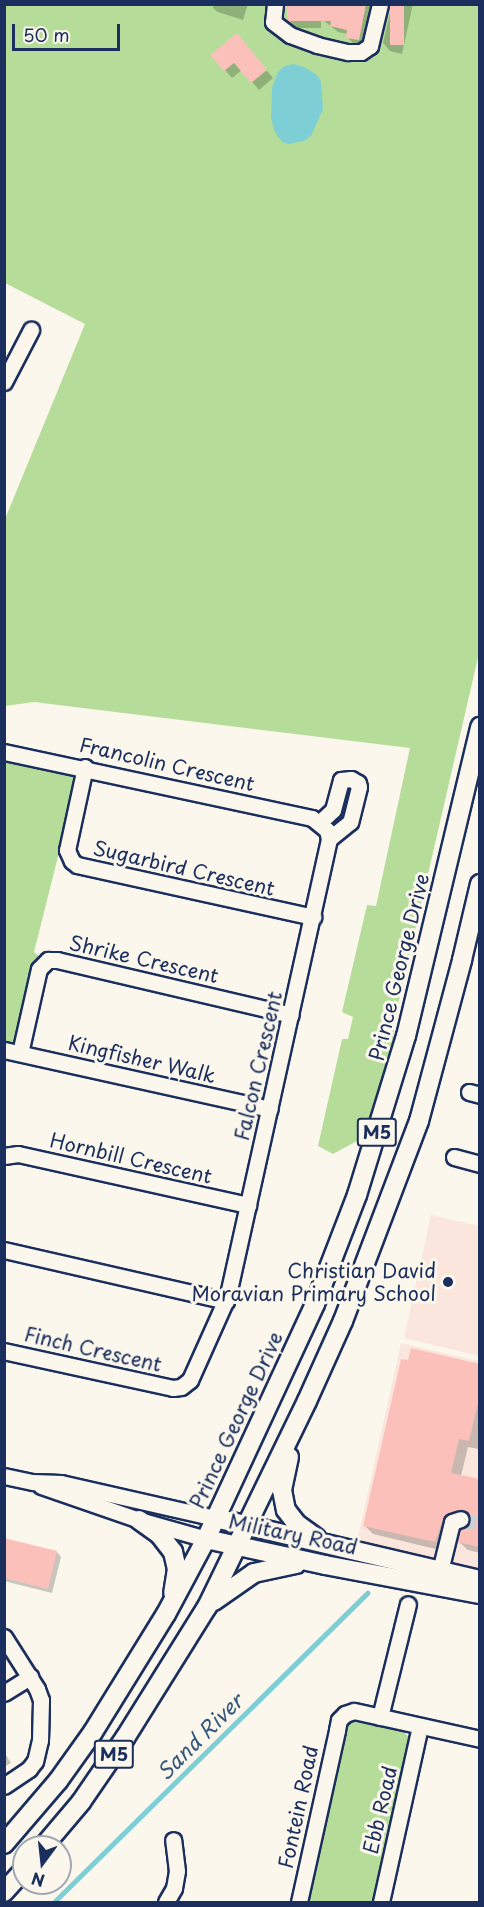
<!DOCTYPE html>
<style>
body{margin:0}
#map{position:relative;width:484px;height:1907px;overflow:hidden;background:#fbf7ec;font-family:"Playpen Sans",sans-serif}
div>[style]{position:absolute}
.built>*{inset:0;background:#fbe6dd}
.green>*{inset:0;background:#b5dd99}
.water>*{inset:0;background:#7dced5}
.shadow>*{inset:0;background:#0003}
.stream>*{height:4.5px;margin:-2.25px;padding:0 2.25px;transform-origin:2.25px;border-radius:2.25px;background:#7dced5}
.building>*{inset:0;background:#fcc0bb;transform-origin:0 0}
.minor-tunnel>*{height:15px;margin-top:-7.5px;transform-origin:0;background:repeating-linear-gradient(90deg,#cecfd0 0 15px,transparent 0 23px)}
.roads{filter:drop-shadow(2px 0 #1b2f5e) drop-shadow(-2px 0 #1b2f5e) drop-shadow(0 2px #1b2f5e) drop-shadow(0 -2px #1b2f5e)}
.minor>*{height:15px;margin:-7.5px;padding:0 7.5px;transform-origin:7.5px;border-radius:7.5px;background:#fbf7ec}
.major>*{height:18px;margin:-9px;padding:0 9px;transform-origin:9px;border-radius:9px;background:#fbf7ec}
.dots>*{width:16px;height:16px;translate:-50% -50%;box-sizing:border-box;border:3px solid #fbf7ec;border-radius:50%}
span{translate:-50% -50%;white-space:nowrap;text-align:center;line-height:1.15;-webkit-text-stroke:6px #fbf7ec;paint-order:stroke}
.shield-label span{padding:2px 4px;background:#fbf7ec;border:2px solid;border-radius:4px;-webkit-text-stroke-width:0}
.shield-label{font-size:18px;color:#1b2f5e;font-weight:700}
.street-label{font-size:20px;color:#1b2f5e}
.poi-label{font-size:20px;color:#1b2f5e}
.right{translate:-100% -50%;text-align:right}
.water-label{font-size:21px;color:#34577c;font-style:italic}
.frame{position:absolute;inset:0;border:6px solid #1b2f5e;pointer-events:none}
.north{position:absolute;left:12px;top:1835px;width:60px;height:60px;box-sizing:border-box;background:#fbf7ec;border:2px solid #a1a7b3;border-radius:50%;rotate:195deg;font-size:16px;font-weight:700;line-height:24px;text-align:center;color:#1b2f5e}
.north::after{content:'';display:block;margin:auto;width:21px;height:27px;background:#1b2f5e;clip-path:polygon(50% 0,100% 100%,50% 72%,0 100%)}
.scale{position:absolute;left:12px;top:24px;width:108px;height:27px;box-sizing:border-box;border:3px solid #1b2f5e;border-top:0;padding-left:8px;font-size:18px;line-height:21px;white-space:nowrap;color:#1b2f5e;-webkit-text-stroke:4px #fbf7ec;paint-order:stroke}
</style>
<div id="map">
<div class="built">
<div style="clip-path:polygon(431px 1215px,479px 1226px,479px 1356px,404px 1338px)"></div>
<div style="clip-path:polygon(401px 1343px,479px 1361px,479px 1580px,355px 1550px)"></div>
</div>
<div class="green">
<div style="clip-path:polygon(4px 5px,479px 5px,479px 653px,396px 1013px,392px 1046px,366px 1136px,333px 1154px,318px 1146px,342px 1039px,348px 1039px,353px 1017px,342px 1012px,367px 905px,376px 906px,410px 748px,34px 702px,5px 706px,5px 519px,85px 324px,5px 283px)"></div>
<div style="clip-path:polygon(5px 758px,71px 772px,76px 785px,34px 952px,42px 959px,17px 1040px,9px 1044px,5px 1044px)"></div>
<div style="clip-path:polygon(357px 1720px,401px 1730px,409px 1737px,410px 1749px,375px 1902px,305px 1902px,343px 1731px,348px 1723px)"></div>
</div>
<div class="water">
<div style="clip-path:polygon(293px 64px,304px 67px,317px 75px,321px 82px,323px 109px,311px 136px,304px 141px,288px 144px,282px 142px,275px 132px,271px 118px,272px 88px,278px 72px,285px 66px)"></div>
</div>
<div class="shadow">
<div style="clip-path:polygon(214px 4px,248px 4px,243px 20px,218px 12px,213px 8px)"></div>
<div style="clip-path:polygon(321px 4px,321px 28px,297px 28px,290px 21px)"></div>
<div style="clip-path:polygon(326px 4px,374px 4px,365px 46px,354px 44px,347px 37px,348px 34px,338px 32px,323px 20px)"></div>
<div style="clip-path:polygon(392px 4px,413px 4px,402px 54px,390px 51px,383px 43px)"></div>
<div style="clip-path:polygon(244px 43px,273px 78px,259px 90px,242px 70px,232px 78px,225px 70px)"></div>
<div style="clip-path:polygon(480px 1365px,480px 1442px,478px 1449px,468px 1447px,461px 1476px,480px 1481px,480px 1553px,468px 1550px,459px 1542px,474px 1518px,453px 1524px,444px 1551px,373px 1534px,364px 1525px)"></div>
<div style="clip-path:polygon(4px 1548px,57px 1552px,61px 1557px,52px 1593px,4px 1581px)"></div>
<div style="clip-path:polygon(4px 1752px,11px 1763px,4px 1767px)"></div>
</div>
<div class="stream">
<div style="left:54px;top:1902px;width:440px;rotate:-44.6deg"></div>
</div>
<div class="building">
<div style="clip-path:polygon(286px 4px,366px 4px,359px 40px,346px 38px,347px 30px,330px 26px,331px 21px,288px 21px)"></div>
<div style="left:390px;top:4px;width:14px;height:41px"></div>
<div style="clip-path:polygon(237px 33px,267px 70px,251px 83px,234px 63px,224px 71px,210px 55px)"></div>
<div style="clip-path:polygon(411px 1348px,480px 1364px,480px 1395px,469px 1441px,459px 1439px,451px 1473px,480px 1479px,480px 1547px,457px 1542px,460px 1530px,468px 1526px,471px 1520px,468px 1512px,462px 1509px,444px 1516px,435px 1542px,363px 1526px,401px 1359px,408px 1360px)"></div>
<div style="clip-path:polygon(4px 1538px,57px 1551px,48px 1589px,4px 1578px)"></div>
</div>
<div class="minor-tunnel">
<div style="left:461px;top:1519px;width:20px;rotate:15deg"></div>
</div>
<div class="roads">
<div class="minor">
<div style="left:275px;top:4px;width:18px;rotate:96deg"></div>
<div style="left:273px;top:22px;width:21px;rotate:37deg"></div>
<div style="left:290px;top:35px;width:29px;rotate:20deg"></div>
<div style="left:317px;top:45px;width:32px;rotate:13deg"></div>
<div style="left:348px;top:52px;width:13px"></div>
<div style="left:361px;top:52px;width:11px;rotate:-34deg"></div>
<div style="left:370px;top:46px;width:43px;rotate:-76.6deg"></div>
<div style="left:4px;top:382px;width:59px;rotate:-62.6deg"></div>
<div style="left:4px;top:752px;width:315px;rotate:12.1deg"></div>
<div style="left:312px;top:818px;width:19px;rotate:39deg"></div>
<div style="left:327px;top:830px;width:9px;rotate:77deg"></div>
<div style="left:329px;top:839px;width:467px;rotate:102.5deg"></div>
<div style="left:228px;top:1295px;width:93px;rotate:114.1deg"></div>
<div style="left:190px;top:1380px;width:11px;rotate:142deg"></div>
<div style="left:181px;top:1387px;width:8px;rotate:173deg"></div>
<div style="left:173px;top:1388px;width:173px;rotate:-167.7deg"></div>
<div style="left:85px;top:767px;width:85px;rotate:102.2deg"></div>
<div style="left:67px;top:850px;width:12px;rotate:66deg"></div>
<div style="left:72px;top:861px;width:6px;rotate:39deg"></div>
<div style="left:77px;top:865px;width:242px;rotate:12.4deg"></div>
<div style="left:319px;top:823px;width:19px;rotate:-43deg"></div>
<div style="left:333px;top:810px;width:31px;rotate:-75deg"></div>
<div style="left:341px;top:780px;width:10px;rotate:-6deg"></div>
<div style="left:351px;top:779px;width:8px;rotate:30deg"></div>
<div style="left:358px;top:783px;width:4px;rotate:76deg"></div>
<div style="left:359px;top:787px;width:36px;rotate:104deg"></div>
<div style="left:350px;top:822px;width:27px;rotate:141deg"></div>
<div style="left:4px;top:1050px;width:272px;rotate:12.5deg"></div>
<div style="left:20px;top:1053px;width:86px;rotate:-77.3deg"></div>
<div style="left:39px;top:969px;width:13px;rotate:-45deg"></div>
<div style="left:48px;top:960px;width:9px"></div>
<div style="left:57px;top:960px;width:240px;rotate:13.2deg"></div>
<div style="left:469px;top:1092px;width:11px;rotate:15deg"></div>
<div style="left:4px;top:1156px;width:14px;rotate:-8deg"></div>
<div style="left:18px;top:1154px;width:236px;rotate:12.5deg"></div>
<div style="left:454px;top:1157px;width:27px;rotate:15deg"></div>
<div style="left:4px;top:1250px;width:228px;rotate:12.9deg"></div>
<div style="left:4px;top:1476px;width:30px;rotate:12deg"></div>
<div style="left:33px;top:1482px;width:28px;rotate:2deg"></div>
<div style="left:61px;top:1483px;width:158px;rotate:12.8deg"></div>
<div style="left:41px;top:1486px;width:104px;rotate:19.1deg"></div>
<div style="left:139px;top:1520px;width:70px;rotate:15.8deg"></div>
<div style="left:440px;top:1571px;width:50px;rotate:-76.2deg"></div>
<div style="left:452px;top:1522px;width:9px;rotate:-18deg"></div>
<div style="left:4px;top:1637px;width:62px;rotate:57.6deg"></div>
<div style="left:37px;top:1689px;width:12px;rotate:70deg"></div>
<div style="left:41px;top:1700px;width:40px;rotate:91.4deg"></div>
<div style="left:40px;top:1740px;width:22px;rotate:103deg"></div>
<div style="left:35px;top:1761px;width:10px;rotate:127deg"></div>
<div style="left:29px;top:1769px;width:30px;rotate:146deg"></div>
<div style="left:4px;top:1693px;width:31px;rotate:-32deg"></div>
<div style="left:380px;top:1717px;width:116px;rotate:-76.1deg"></div>
<div style="left:166px;top:1902px;width:16px;rotate:-60deg"></div>
<div style="left:174px;top:1888px;width:17px;rotate:-80deg"></div>
<div style="left:177px;top:1871px;width:31px;rotate:-97deg"></div>
<div style="left:299px;top:1902px;width:176px;rotate:-77.5deg"></div>
<div style="left:337px;top:1730px;width:10px;rotate:-79deg"></div>
<div style="left:339px;top:1720px;width:8px;rotate:-45deg"></div>
<div style="left:345px;top:1714px;width:9px;rotate:-18deg"></div>
<div style="left:354px;top:1711px;width:129px;rotate:12.5deg"></div>
<div style="left:381px;top:1902px;width:180px;rotate:-77.5deg"></div>
</div>
<div class="major">
<div style="left:289px;top:1457px;width:34px;rotate:102deg"></div>
<div style="left:282px;top:1490px;width:20px;rotate:79deg"></div>
<div style="left:286px;top:1510px;width:18px;rotate:52deg"></div>
<div style="left:297px;top:1524px;width:24px;rotate:36deg"></div>
<div style="left:215px;top:1518px;width:272px;rotate:13.2deg"></div>
<div style="left:139px;top:1520px;width:24px;rotate:35deg"></div>
<div style="left:159px;top:1534px;width:23px;rotate:52deg"></div>
<div style="left:173px;top:1552px;width:17px;rotate:77deg"></div>
<div style="left:177px;top:1569px;width:24px;rotate:99deg"></div>
<div style="left:206px;top:1539px;width:122px;rotate:12.3deg"></div>
<div style="left:325px;top:1565px;width:158px;rotate:10.6deg"></div>
<div style="left:214px;top:1601px;width:49px;rotate:-35deg"></div>
<div style="left:254px;top:1573px;width:43px;rotate:-12.1deg"></div>
<div style="left:4px;top:1844px;width:83px;rotate:-49.4deg"></div>
<div style="left:58px;top:1781px;width:60px;rotate:-54.5deg"></div>
<div style="left:93px;top:1732px;width:139px;rotate:-58.3deg"></div>
<div style="left:166px;top:1614px;width:85px;rotate:-61.9deg"></div>
<div style="left:206px;top:1539px;width:259px;rotate:-65.1deg"></div>
<div style="left:315px;top:1304px;width:117px;rotate:-68.9deg"></div>
<div style="left:357px;top:1195px;width:166px;rotate:-72.9deg"></div>
<div style="left:406px;top:1036px;width:318px;rotate:-76.5deg"></div>
<div style="left:43px;top:1847px;width:59px;rotate:-49.8deg"></div>
<div style="left:81px;top:1802px;width:78px;rotate:-55.5deg"></div>
<div style="left:125px;top:1738px;width:155px;rotate:-58deg"></div>
<div style="left:207px;top:1607px;width:229px;rotate:-64.1deg"></div>
<div style="left:307px;top:1401px;width:88px;rotate:-65.8deg"></div>
<div style="left:343px;top:1321px;width:214px;rotate:-69.2deg"></div>
<div style="left:419px;top:1121px;width:167px;rotate:-75deg"></div>
<div style="left:462px;top:960px;width:78px;rotate:-76.7deg"></div>
<div style="left:4px;top:1892px;width:30px;rotate:-48deg"></div>
</div>
</div>
<div class="dots">
<div style="left:448px;top:1282px;background:#1b2f5e"></div>
</div>
<div class="shield-label">
<span style="left:377px;top:1132px">M5</span>
<span style="left:114px;top:1754px">M5</span>
</div>
<div class="street-label">
<span style="left:167px;top:764px;rotate:13deg">Francolin Crescent</span>
<span style="left:184px;top:868px;rotate:13deg">Sugarbird Crescent</span>
<span style="left:144px;top:959px;rotate:13deg">Shrike Crescent</span>
<span style="left:399px;top:967px;rotate:-76deg">Prince George Drive</span>
<span style="left:142px;top:1059px;rotate:13deg">Kingfisher Walk</span>
<span style="left:258px;top:1066px;rotate:-77deg">Falcon Crescent</span>
<span style="left:131px;top:1158px;rotate:13deg">Hornbill Crescent</span>
<span style="left:93px;top:1349px;rotate:13deg">Finch Crescent</span>
<span style="left:236px;top:1420px;rotate:-65deg">Prince George Drive</span>
<span style="left:293px;top:1534px;rotate:12deg">Military Road</span>
<span style="left:298px;top:1807px;rotate:-78deg">Fontein Road</span>
<span style="left:380px;top:1810px;rotate:-77deg">Ebb Road</span>
</div>
<div class="poi-label">
<span class="right" style="left:436px;top:1282px">Christian David<br>Moravian Primary School</span>
</div>
<div class="water-label">
<span style="left:199px;top:1736px;rotate:-45deg">Sand River</span>
</div>
<div class="frame"></div>
<div class="north">N</div>
<div class="scale">50 m</div>
</div>
